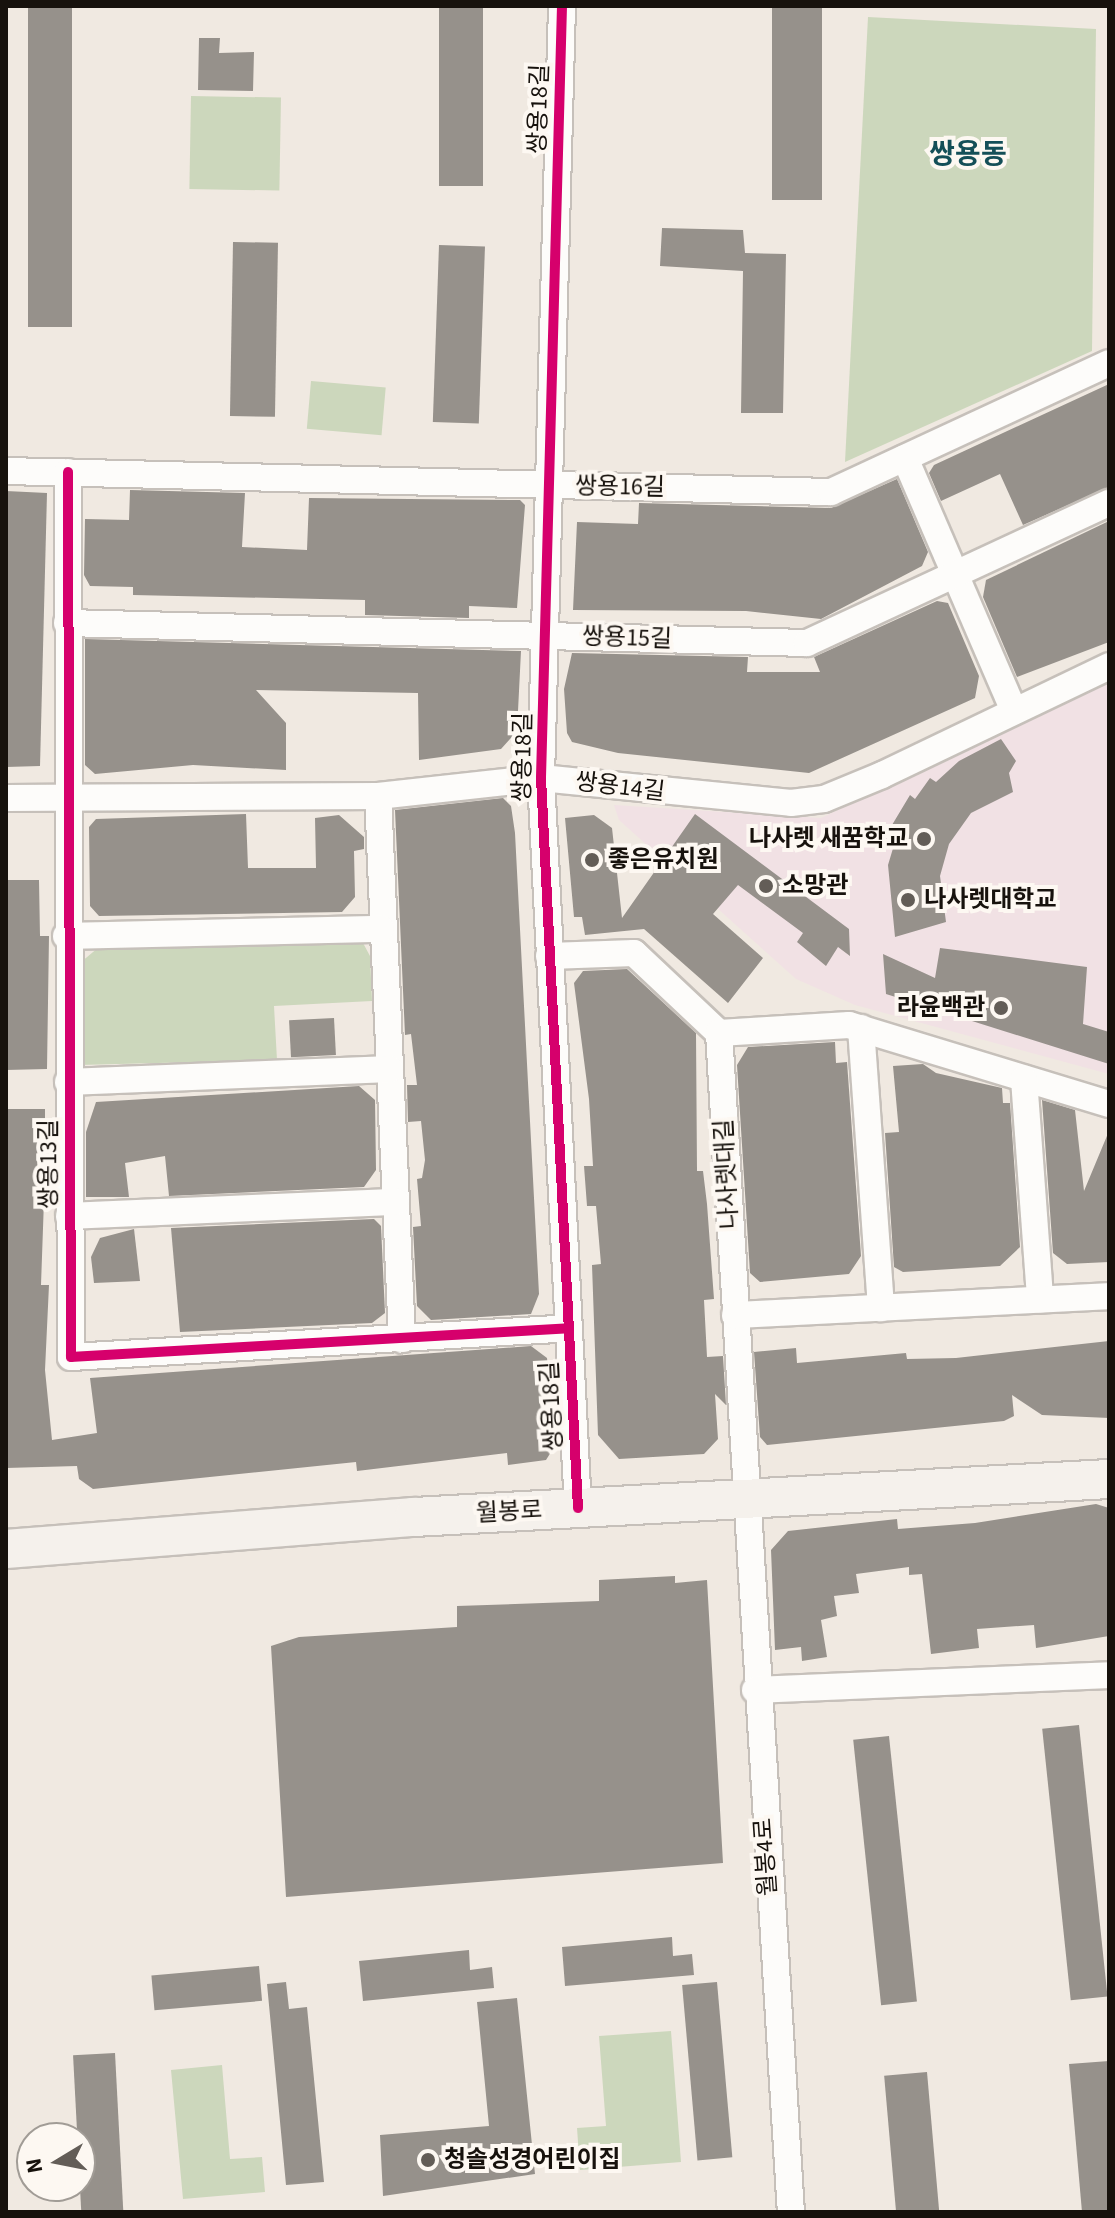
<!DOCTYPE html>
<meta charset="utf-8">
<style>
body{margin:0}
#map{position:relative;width:1115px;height:2218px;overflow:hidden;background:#f0e9e1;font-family:"Source Sans 3","Noto Sans KR",sans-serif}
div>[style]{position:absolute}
.education>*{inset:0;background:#f1e1e4}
.green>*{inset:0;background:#ccd7bc;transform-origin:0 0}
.building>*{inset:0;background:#96918b;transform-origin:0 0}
.roads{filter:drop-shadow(2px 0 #c6c0ba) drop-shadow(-2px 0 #c6c0ba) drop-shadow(0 2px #c6c0ba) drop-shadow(0 -2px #c6c0ba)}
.street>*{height:26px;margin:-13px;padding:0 13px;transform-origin:13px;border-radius:13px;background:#fdfcfa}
.secondary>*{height:38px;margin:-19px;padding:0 19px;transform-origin:19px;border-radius:19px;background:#f5f1ec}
.cycleway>*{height:10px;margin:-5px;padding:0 5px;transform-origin:5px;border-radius:5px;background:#d6006c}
.dots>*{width:22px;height:22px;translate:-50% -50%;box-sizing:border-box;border:4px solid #fdf8f2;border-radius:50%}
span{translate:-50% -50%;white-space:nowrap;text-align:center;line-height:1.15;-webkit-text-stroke:8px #fdf8f2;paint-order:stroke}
.street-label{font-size:24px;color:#17120d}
.poi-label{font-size:24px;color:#17120d;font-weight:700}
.right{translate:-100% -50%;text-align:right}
.left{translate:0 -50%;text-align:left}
.quarter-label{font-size:28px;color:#144f58;font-weight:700}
.frame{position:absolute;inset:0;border:8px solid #17120d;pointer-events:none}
.north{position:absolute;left:16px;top:2122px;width:80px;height:80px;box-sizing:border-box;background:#fdf8f2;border:2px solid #a19c96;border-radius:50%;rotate:260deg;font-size:22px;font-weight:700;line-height:32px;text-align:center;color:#17120d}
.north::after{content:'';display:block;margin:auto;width:28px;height:36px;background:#635d57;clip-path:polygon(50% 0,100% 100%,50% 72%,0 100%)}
</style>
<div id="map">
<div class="education">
<div style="clip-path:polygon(1109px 683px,1109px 1074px,855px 1005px,796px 979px,619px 820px,614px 805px,821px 818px)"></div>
</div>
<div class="green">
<div style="clip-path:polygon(868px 17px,1096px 29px,1092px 351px,845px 462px)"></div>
<div style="left:191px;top:96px;width:90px;height:93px;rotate:1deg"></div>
<div style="left:311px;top:381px;width:75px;height:48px;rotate:5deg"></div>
<div style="clip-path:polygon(363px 943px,370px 956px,372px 1001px,274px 1006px,277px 1060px,79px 1065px,74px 968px,99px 947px)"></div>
<div style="clip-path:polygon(671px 2031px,681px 2162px,580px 2170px,577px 2128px,606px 2126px,599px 2036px)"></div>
<div style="clip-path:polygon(222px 2065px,230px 2159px,262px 2157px,265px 2192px,183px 2199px,171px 2070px)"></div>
</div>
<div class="building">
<div style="left:28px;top:6px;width:44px;height:321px"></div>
<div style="left:439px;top:6px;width:44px;height:180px"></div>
<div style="left:772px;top:6px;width:50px;height:194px"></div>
<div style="clip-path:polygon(199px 38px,220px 38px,219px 53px,254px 52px,253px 91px,198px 90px)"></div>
<div style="clip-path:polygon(662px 228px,743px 230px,745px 253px,786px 254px,783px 413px,741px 413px,743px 271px,660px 266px)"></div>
<div style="left:233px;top:242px;width:45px;height:174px;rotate:1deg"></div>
<div style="left:439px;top:245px;width:46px;height:177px;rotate:2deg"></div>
<div style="clip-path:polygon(1109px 384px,1109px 487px,1023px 525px,1000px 474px,941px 501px,929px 473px,934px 465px)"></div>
<div style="clip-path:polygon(897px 479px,928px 552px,922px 566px,821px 619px,746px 611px,573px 610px,577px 522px,638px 524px,639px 503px,831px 508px)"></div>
<div style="clip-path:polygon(130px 490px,245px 493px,242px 547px,307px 550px,309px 498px,520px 500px,525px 505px,517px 608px,469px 606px,469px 618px,365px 615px,365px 600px,133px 595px,133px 587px,90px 586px,84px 575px,85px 519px,129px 520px)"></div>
<div style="clip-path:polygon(6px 491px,47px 493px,40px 766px,6px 767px)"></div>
<div style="clip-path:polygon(1109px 521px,1109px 642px,1017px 677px,983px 597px,986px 580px)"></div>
<div style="clip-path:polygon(937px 601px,948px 603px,979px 676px,975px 698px,809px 773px,618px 753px,572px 742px,567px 733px,564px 689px,572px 653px,748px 657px,747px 672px,820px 672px,814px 657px)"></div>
<div style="clip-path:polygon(85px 639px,521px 651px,517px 731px,501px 749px,419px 760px,418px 693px,256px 690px,286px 723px,286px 770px,193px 765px,95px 774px,85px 765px)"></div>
<div style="clip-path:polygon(1001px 739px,1016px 761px,1009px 773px,1013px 792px,971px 813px,949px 844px,940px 876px,946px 922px,895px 937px,888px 865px,897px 835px,889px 830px,910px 795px,915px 799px,930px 778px,936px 782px,959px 761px)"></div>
<div style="clip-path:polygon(503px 798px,511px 806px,515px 833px,539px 1294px,531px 1314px,431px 1320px,417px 1306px,413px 1227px,421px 1226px,417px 1179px,422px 1178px,425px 1160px,421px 1121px,408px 1122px,407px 1085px,417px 1085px,411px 1034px,405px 1035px,395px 810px)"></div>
<div style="clip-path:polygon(246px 814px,248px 868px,316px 868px,315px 818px,339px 815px,364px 837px,364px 849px,354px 851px,355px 897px,342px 912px,99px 916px,90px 906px,89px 827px,96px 819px)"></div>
<div style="clip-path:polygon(695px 814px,849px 929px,850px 956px,838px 947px,826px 966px,797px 942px,803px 933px,738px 885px,713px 914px,763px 958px,728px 1003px,644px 929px,585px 935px,582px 917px,574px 917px,565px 818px,594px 815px,612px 828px,622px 918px)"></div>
<div style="clip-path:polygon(6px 880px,39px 880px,40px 936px,49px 936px,47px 1069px,6px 1070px)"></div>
<div style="clip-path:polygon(940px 948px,1087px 967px,1083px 1024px,1109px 1032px,1109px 1064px,886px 994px,883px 954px,935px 978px)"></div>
<div style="clip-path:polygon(627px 969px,696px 1033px,697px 1171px,703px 1171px,707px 1204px,714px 1299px,704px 1300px,707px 1357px,723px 1356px,726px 1405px,715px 1394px,718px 1439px,704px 1454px,619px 1459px,598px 1435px,592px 1265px,601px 1264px,596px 1206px,587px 1206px,584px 1166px,593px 1166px,589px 1099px,574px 983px,583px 971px)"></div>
<div style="left:334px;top:1018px;width:37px;height:45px;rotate:87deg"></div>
<div style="clip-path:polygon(835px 1042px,836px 1063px,847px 1062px,861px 1256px,849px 1274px,760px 1282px,750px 1273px,737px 1065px,748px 1047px)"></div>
<div style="clip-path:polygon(923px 1064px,936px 1073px,1002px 1088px,1003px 1103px,1010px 1103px,1020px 1247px,1000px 1266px,903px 1272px,894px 1267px,885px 1133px,899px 1132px,893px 1066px)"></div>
<div style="clip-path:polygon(359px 1086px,375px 1100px,376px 1170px,364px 1187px,169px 1196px,165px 1156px,125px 1163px,129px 1197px,86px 1197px,86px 1132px,96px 1102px)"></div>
<div style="clip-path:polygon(1042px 1100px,1075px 1110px,1084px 1191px,1109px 1131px,1109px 1262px,1067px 1264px,1053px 1253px)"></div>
<div style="clip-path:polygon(6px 1109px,45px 1109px,45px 1136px,37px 1135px,38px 1200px,44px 1200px,41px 1285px,49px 1285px,45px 1370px,52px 1440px,97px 1433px,90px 1378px,531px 1346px,547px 1358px,556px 1444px,546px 1460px,508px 1465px,507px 1453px,357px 1471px,356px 1462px,93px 1489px,79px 1479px,77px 1466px,6px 1468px)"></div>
<div style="clip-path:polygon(374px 1219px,381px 1226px,385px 1313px,372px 1323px,180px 1332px,171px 1228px)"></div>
<div style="clip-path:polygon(134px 1229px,140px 1281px,94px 1283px,91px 1257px,100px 1238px)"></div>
<div style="clip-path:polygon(1109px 1341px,1109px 1418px,1042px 1415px,1012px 1395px,1014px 1416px,1004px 1421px,767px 1445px,760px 1437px,754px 1352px,796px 1348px,797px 1363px,906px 1353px,907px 1359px,956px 1358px)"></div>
<div style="clip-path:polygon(1096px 1504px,1109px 1508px,1109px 1636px,1036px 1648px,1034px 1625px,977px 1629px,979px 1648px,931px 1654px,922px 1574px,909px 1575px,909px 1567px,856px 1574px,859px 1593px,834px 1596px,837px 1616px,821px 1620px,827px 1657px,802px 1661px,801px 1647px,775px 1650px,771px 1550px,788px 1531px,897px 1519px,898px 1529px,975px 1523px)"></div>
<div style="clip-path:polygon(675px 1576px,675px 1583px,707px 1580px,723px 1863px,286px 1897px,271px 1646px,299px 1637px,457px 1627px,457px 1606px,599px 1601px,599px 1580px)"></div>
<div style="left:1079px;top:1725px;width:273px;height:37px;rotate:84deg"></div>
<div style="left:889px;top:1736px;width:267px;height:36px;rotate:84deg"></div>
<div style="clip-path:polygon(672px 1937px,673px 1956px,692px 1954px,694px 1975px,565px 1986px,562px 1947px)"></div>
<div style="clip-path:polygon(469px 1950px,470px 1970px,492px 1967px,494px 1988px,363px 2001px,359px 1961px)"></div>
<div style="left:259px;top:1966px;width:35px;height:108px;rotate:85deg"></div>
<div style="clip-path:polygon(286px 1982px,289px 2009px,307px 2007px,324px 2182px,286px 2185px,267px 1984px)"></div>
<div style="left:717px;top:1982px;width:176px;height:35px;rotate:85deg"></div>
<div style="clip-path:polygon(517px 1998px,535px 2174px,383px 2196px,380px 2135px,489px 2126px,477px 2002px)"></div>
<div style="left:115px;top:2053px;width:159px;height:42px;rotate:87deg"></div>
<div style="clip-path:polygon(1109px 2061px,1109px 2212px,1082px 2212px,1069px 2064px)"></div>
<div style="left:927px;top:2072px;width:141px;height:43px;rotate:85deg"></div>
</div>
<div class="roads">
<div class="street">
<div style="left:562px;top:6px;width:772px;rotate:91.56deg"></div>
<div style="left:541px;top:778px;width:731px;rotate:87.1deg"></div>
<div style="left:905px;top:458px;width:273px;rotate:66.7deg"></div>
<div style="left:6px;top:471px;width:825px;rotate:1.46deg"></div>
<div style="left:831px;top:492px;width:306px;rotate:-24.9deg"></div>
<div style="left:68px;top:472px;width:885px;rotate:89.81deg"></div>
<div style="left:71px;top:1357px;width:498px;rotate:-3.3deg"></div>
<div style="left:67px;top:623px;width:740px;rotate:1.55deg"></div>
<div style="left:807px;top:643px;width:333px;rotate:-24.9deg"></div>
<div style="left:378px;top:796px;width:544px;rotate:87.47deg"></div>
<div style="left:6px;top:798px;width:372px;rotate:-0.3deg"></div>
<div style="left:378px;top:796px;width:164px;rotate:-6.3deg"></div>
<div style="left:541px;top:778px;width:251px;rotate:5.7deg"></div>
<div style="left:791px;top:803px;width:33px;rotate:-7deg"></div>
<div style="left:824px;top:799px;width:63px;rotate:-22.5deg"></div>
<div style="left:882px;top:775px;width:252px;rotate:-25.6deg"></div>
<div style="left:66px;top:936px;width:315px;rotate:-1.3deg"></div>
<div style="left:549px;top:956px;width:85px;rotate:-2deg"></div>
<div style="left:634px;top:953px;width:117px;rotate:43.3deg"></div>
<div style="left:719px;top:1033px;width:1181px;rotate:86.51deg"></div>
<div style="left:861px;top:1028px;width:281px;rotate:85.9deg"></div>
<div style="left:719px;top:1033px;width:130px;rotate:-3.5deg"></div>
<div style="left:849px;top:1025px;width:272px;rotate:16.9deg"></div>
<div style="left:1024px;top:1079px;width:221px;rotate:85.8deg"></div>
<div style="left:68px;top:1082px;width:322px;rotate:-2.3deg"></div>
<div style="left:69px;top:1216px;width:327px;rotate:-2.5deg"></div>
<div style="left:735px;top:1315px;width:374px;rotate:-2.9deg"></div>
<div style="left:755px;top:1690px;width:354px;rotate:-2.4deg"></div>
</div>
<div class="secondary">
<div style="left:6px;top:1549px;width:409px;rotate:-4.5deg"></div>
<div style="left:414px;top:1517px;width:696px;rotate:-3.13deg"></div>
</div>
</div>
<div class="cycleway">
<div style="left:562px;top:6px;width:772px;rotate:91.56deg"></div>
<div style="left:541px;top:778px;width:731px;rotate:87.1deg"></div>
<div style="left:68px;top:472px;width:885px;rotate:89.81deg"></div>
<div style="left:71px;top:1357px;width:498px;rotate:-3.3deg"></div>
</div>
<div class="dots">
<div style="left:924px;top:839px;background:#635d57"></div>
<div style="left:592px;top:860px;background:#635d57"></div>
<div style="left:766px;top:886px;background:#635d57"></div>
<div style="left:908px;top:900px;background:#635d57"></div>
<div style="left:1001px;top:1008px;background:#635d57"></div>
<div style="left:428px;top:2160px;background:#635d57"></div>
</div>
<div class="street-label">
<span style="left:539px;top:109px;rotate:-88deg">쌍용18길</span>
<span style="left:620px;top:487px;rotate:1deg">쌍용16길</span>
<span style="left:627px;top:638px;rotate:2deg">쌍용15길</span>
<span style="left:523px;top:757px;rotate:-89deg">쌍용18길</span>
<span style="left:620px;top:787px;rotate:7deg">쌍용14길</span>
<span style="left:49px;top:1164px;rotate:-90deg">쌍용13길</span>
<span style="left:727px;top:1174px;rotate:-93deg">나사렛대길</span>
<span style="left:552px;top:1406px;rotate:-93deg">쌍용18길</span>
<span style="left:509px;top:1512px;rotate:-3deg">월봉로</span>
<span style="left:766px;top:1857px;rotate:-94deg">월봉4로</span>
</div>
<div class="poi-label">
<span class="right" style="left:908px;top:839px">나사렛 새꿈학교</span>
<span class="left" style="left:608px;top:860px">좋은유치원</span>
<span class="left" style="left:782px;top:886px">소망관</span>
<span class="left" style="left:924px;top:900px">나사렛대학교</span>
<span class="right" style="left:985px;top:1008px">라윤백관</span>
<span class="left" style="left:444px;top:2160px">청솔성경어린이집</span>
</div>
<div class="quarter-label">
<span style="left:968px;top:154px">쌍용동</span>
</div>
<div class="frame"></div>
<div class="north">N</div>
</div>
